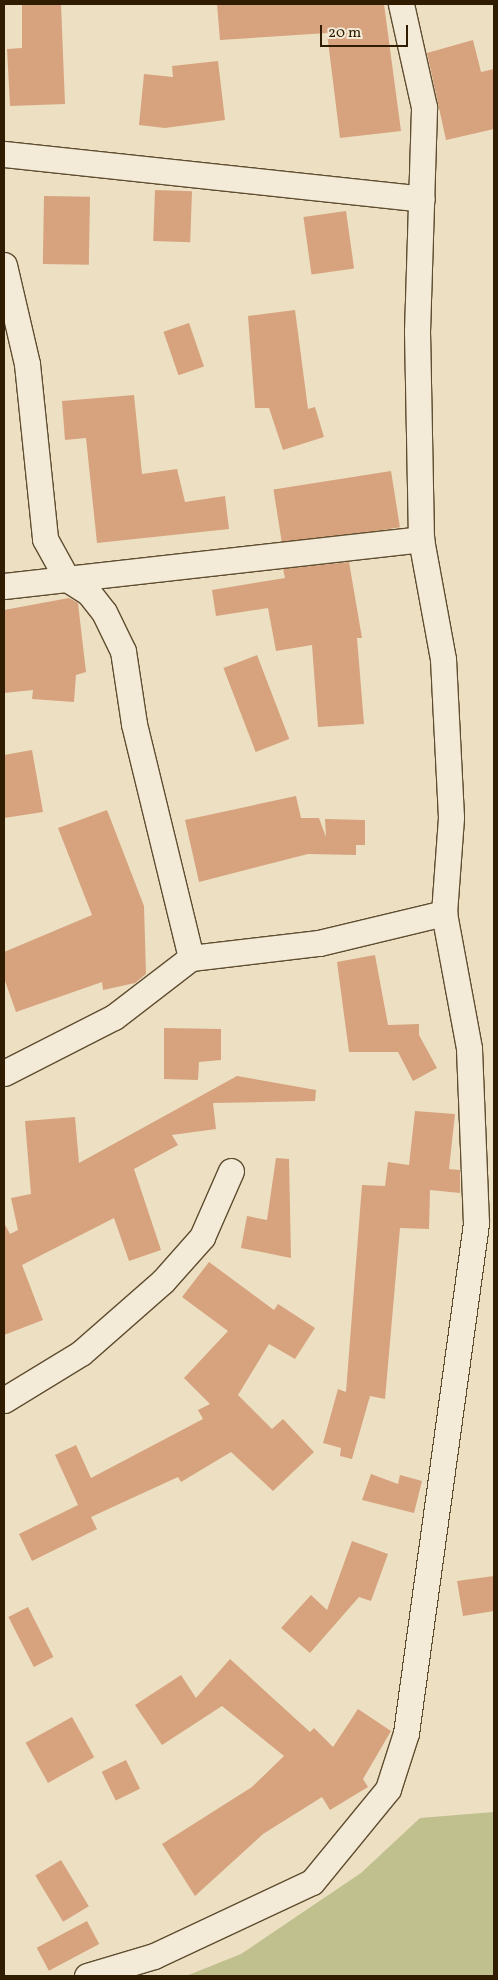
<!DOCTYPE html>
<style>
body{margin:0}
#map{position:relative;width:498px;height:1980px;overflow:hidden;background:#eddfc2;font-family:Vollkorn,serif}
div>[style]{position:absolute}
.green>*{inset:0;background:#c0bf8e}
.building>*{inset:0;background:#d6a37e;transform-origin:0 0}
.roads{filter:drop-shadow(1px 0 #5f4d30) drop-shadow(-1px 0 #5f4d30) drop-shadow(0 1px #5f4d30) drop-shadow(0 -1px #5f4d30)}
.minor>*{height:25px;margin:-12.5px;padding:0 12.5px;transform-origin:12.5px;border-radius:12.5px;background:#f3ead7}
span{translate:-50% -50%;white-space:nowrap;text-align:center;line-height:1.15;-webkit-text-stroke:5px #f3ead7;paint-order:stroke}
.frame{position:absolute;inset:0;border:5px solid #301c00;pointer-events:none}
.scale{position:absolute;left:320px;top:25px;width:88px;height:22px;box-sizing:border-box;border:2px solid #301c00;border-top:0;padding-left:6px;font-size:15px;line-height:18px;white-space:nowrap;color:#301c00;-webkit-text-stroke:4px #f3ead7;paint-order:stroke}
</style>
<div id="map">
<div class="green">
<div style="clip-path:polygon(494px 1812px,494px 1976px,186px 1976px,241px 1954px,361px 1873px,420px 1818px)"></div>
</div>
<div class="building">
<div style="clip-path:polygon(22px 4px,61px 4px,65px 104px,10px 106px,7px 49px,22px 48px)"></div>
<div style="clip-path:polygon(217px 4px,384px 4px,401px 131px,340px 138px,327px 33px,220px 40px)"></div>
<div style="clip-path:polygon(473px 40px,481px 72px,494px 69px,494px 129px,446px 140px,427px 53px)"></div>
<div style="clip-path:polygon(218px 61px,225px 120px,165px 128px,139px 125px,144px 74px,173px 77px,172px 66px)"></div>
<div style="left:155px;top:190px;width:37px;height:51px;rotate:2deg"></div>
<div style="left:44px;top:196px;width:46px;height:68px;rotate:1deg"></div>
<div style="left:346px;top:211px;width:58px;height:43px;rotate:82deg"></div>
<div style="clip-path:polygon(295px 310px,308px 409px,315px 407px,324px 437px,283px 450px,269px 408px,255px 408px,248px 316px)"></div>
<div style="left:189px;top:323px;width:46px;height:27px;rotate:71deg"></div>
<div style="clip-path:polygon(134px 395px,142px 474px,177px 469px,185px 502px,225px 496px,229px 529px,97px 543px,86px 438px,65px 440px,62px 401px)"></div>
<div style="left:391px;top:471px;width:57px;height:119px;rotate:81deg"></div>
<div style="clip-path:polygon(349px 562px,362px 638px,357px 638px,364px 724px,318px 727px,312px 645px,276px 651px,268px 608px,216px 616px,212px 590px,285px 578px,283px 569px)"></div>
<div style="clip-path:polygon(69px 598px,78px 603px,86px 672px,76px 675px,74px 702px,32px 699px,33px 690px,4px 693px,4px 610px)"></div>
<div style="left:257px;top:655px;width:90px;height:36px;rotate:69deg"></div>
<div style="clip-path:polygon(32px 750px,43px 812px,4px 818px,4px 755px)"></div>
<div style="clip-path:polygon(296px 796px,301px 818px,319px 818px,326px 837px,325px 819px,365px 820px,365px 845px,356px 845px,356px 855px,308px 854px,199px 882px,185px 820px)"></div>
<div style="clip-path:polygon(107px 810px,144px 906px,146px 974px,135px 983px,103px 990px,102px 982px,16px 1012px,4px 978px,4px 952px,92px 915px,58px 828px)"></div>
<div style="clip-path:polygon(375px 955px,388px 1025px,419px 1024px,419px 1035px,437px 1068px,413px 1081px,398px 1052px,349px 1052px,337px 962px)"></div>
<div style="clip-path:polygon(164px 1028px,221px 1029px,221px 1060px,199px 1062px,198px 1080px,164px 1079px)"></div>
<div style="clip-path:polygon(237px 1076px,316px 1090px,315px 1101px,213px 1103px,216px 1129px,172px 1135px,178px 1145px,134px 1169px,161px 1250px,129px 1261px,114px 1218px,22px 1265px,43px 1320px,4px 1335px,4px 1223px,10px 1234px,18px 1230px,11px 1198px,31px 1194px,25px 1121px,75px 1117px,79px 1163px)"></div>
<div style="clip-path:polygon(415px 1111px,455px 1114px,449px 1169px,460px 1170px,460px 1193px,430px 1190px,429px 1229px,400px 1228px,385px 1399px,370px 1396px,352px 1459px,340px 1456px,341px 1448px,323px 1443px,338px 1389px,346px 1392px,362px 1185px,385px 1186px,388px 1162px,409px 1165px)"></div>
<div style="clip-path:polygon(276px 1158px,289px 1159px,291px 1258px,241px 1248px,247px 1216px,267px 1220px)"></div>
<div style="clip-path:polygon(209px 1262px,274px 1310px,278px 1304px,315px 1328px,295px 1359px,269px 1344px,238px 1395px,272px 1429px,283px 1419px,314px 1452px,273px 1491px,231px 1452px,181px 1482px,178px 1477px,91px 1517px,97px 1529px,32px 1561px,19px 1534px,78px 1505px,55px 1455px,76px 1445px,91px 1478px,203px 1419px,198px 1410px,210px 1404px,184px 1378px,228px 1331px,182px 1297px)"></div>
<div style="clip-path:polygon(371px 1474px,398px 1484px,400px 1475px,422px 1481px,414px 1513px,362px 1500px)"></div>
<div style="clip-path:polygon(352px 1541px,388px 1554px,371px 1601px,359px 1597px,310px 1653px,281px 1628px,311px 1595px,327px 1610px)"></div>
<div style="clip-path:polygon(494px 1576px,494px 1611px,463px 1616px,457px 1581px)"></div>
<div style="left:28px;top:1607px;width:56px;height:22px;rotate:63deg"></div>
<div style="clip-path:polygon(230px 1659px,310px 1732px,314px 1728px,333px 1747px,358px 1709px,391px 1731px,363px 1779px,368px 1787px,330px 1810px,322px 1797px,263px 1834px,195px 1896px,162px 1844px,252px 1787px,284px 1756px,222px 1706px,162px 1745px,135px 1705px,181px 1675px,196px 1698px)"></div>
<div style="left:72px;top:1717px;width:46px;height:53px;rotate:61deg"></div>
<div style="left:126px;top:1760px;width:32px;height:27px;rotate:64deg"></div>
<div style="left:61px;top:1860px;width:54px;height:30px;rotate:59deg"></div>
<div style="left:87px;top:1921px;width:26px;height:57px;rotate:62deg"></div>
</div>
<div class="roads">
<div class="minor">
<div style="left:4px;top:154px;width:420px;rotate:6.1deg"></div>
<div style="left:4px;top:265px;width:102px;rotate:76.9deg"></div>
<div style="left:27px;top:364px;width:176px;rotate:84.1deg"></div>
<div style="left:45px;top:539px;width:46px;rotate:61.2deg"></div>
<div style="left:67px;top:579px;width:26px;rotate:32deg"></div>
<div style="left:89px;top:593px;width:24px;rotate:52deg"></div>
<div style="left:104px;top:612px;width:43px;rotate:64deg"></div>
<div style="left:123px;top:651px;width:74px;rotate:81.4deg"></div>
<div style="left:134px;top:724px;width:241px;rotate:76.3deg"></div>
<div style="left:4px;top:586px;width:420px;rotate:-6.4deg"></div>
<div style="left:4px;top:1073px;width:123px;rotate:-27deg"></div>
<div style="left:114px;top:1017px;width:97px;rotate:-37.5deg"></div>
<div style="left:191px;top:958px;width:129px;rotate:-6.7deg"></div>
<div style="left:319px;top:943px;width:129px;rotate:-13.5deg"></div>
<div style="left:4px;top:1400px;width:90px;rotate:-31.4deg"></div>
<div style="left:81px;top:1353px;width:109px;rotate:-41.3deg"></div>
<div style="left:163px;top:1281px;width:59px;rotate:-48.4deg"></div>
<div style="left:202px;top:1237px;width:72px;rotate:-66.3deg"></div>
<div style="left:87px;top:1976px;width:70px;rotate:-16.6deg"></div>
<div style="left:154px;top:1956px;width:174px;rotate:-25.1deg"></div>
<div style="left:312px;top:1882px;width:120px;rotate:-50.7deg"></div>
<div style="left:388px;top:1789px;width:59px;rotate:-72.2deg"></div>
<div style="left:406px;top:1733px;width:515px;rotate:-82.18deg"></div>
<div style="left:476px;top:1223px;width:175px;rotate:-92.3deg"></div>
<div style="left:469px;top:1048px;width:137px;rotate:-100.5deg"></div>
<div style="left:444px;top:913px;width:96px;rotate:-85.8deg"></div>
<div style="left:451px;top:817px;width:158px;rotate:-92.9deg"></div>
<div style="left:443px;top:659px;width:122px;rotate:-100.4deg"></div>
<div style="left:421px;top:539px;width:207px;rotate:-91.1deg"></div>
<div style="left:417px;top:332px;width:225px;rotate:-88.2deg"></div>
<div style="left:424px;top:107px;width:106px;rotate:-102.6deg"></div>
</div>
</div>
<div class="frame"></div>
<div class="scale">20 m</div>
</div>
